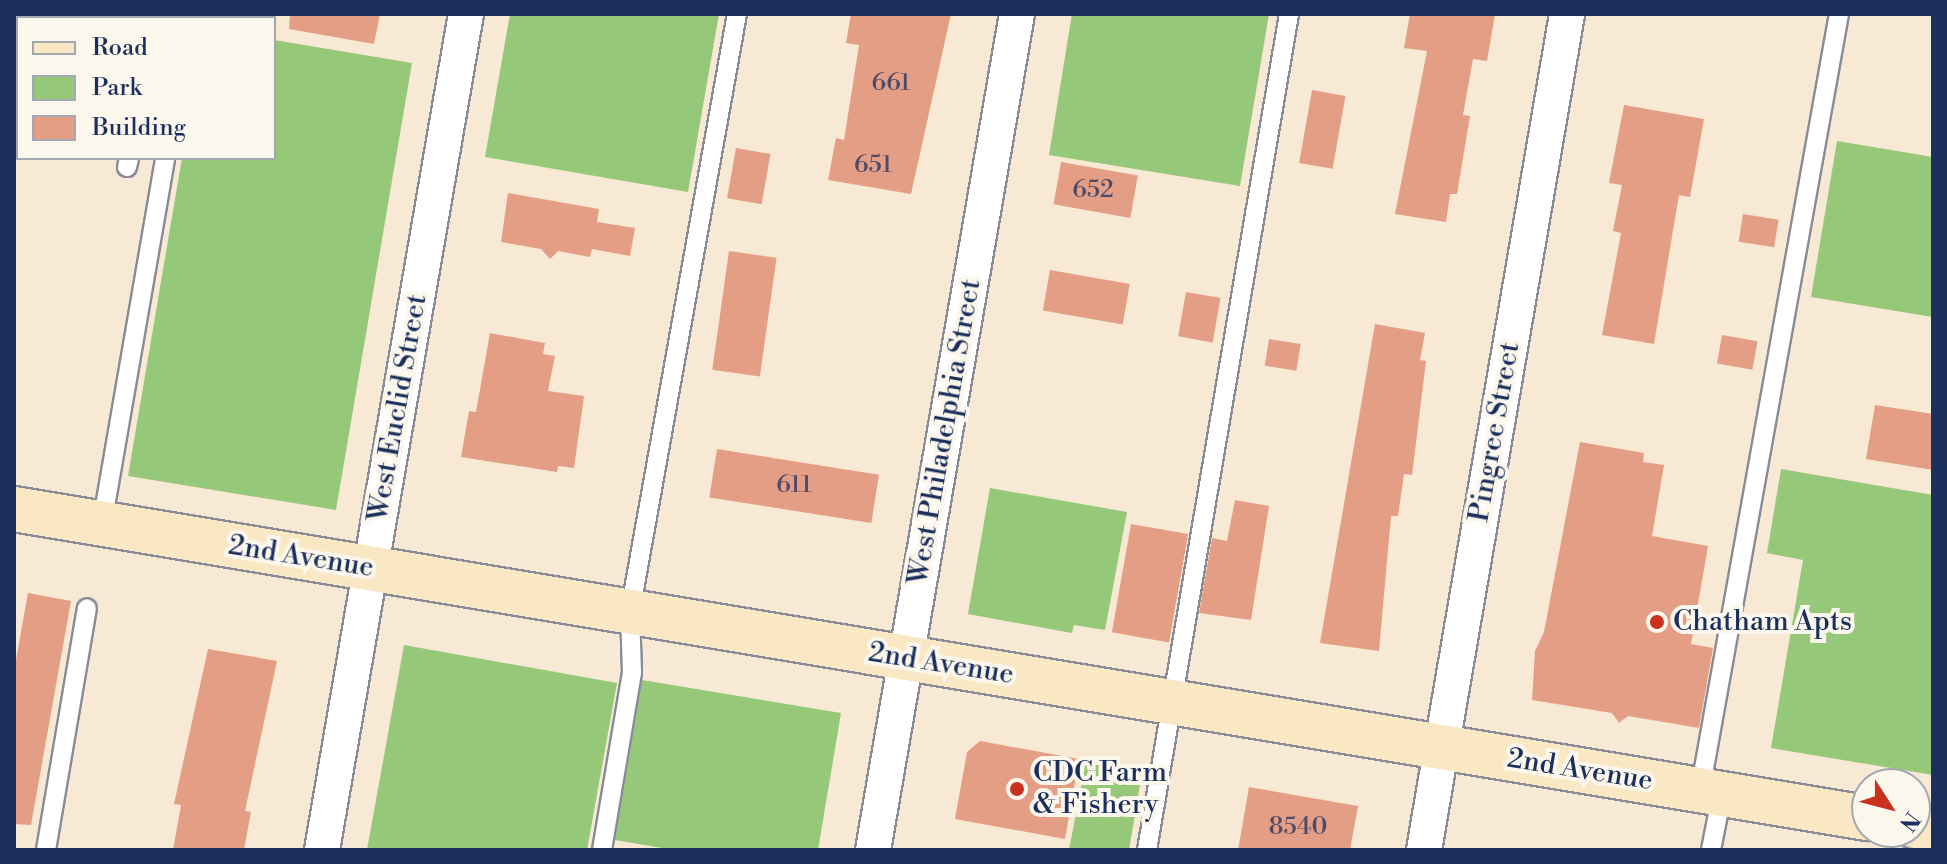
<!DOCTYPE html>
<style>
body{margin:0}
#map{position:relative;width:1947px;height:864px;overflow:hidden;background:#f7e9d3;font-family:"Libre Bodoni",serif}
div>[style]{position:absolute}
.green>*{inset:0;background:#95c879}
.building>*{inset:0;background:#e59e86;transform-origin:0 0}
.roads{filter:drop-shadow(2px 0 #898c98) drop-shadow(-2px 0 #898c98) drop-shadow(0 2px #898c98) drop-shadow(0 -2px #898c98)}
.lane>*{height:18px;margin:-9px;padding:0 9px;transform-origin:9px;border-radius:9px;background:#fff}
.street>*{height:34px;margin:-17px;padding:0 17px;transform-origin:17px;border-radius:17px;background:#fff}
.secondary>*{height:44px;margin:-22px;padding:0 22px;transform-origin:22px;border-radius:22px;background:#fae7c3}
.dots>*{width:22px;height:22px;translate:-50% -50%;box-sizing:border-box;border:4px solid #fbf7ec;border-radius:50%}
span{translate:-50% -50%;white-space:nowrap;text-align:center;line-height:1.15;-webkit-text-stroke:8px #fbf7ec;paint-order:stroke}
.number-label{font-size:24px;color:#4e4b68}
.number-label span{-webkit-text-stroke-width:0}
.street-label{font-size:28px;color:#1b2f5e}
.poi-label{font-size:28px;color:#1b2f5e}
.left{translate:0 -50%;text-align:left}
.frame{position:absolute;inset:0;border:16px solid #1b2f5e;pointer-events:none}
.legend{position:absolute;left:16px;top:16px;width:260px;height:144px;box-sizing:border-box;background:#fbf7ec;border:2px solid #a1a7b3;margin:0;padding:10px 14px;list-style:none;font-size:24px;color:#1b2f5e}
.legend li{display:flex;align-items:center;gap:16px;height:40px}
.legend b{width:40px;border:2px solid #a1a7b3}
.north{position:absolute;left:1851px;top:768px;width:80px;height:80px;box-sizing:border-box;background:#fbf7ec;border:2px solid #a1a7b3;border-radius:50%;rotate:126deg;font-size:22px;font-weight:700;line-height:32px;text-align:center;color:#1b2f5e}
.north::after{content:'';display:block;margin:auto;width:28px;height:36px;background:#c8321e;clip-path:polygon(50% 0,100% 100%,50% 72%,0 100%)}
</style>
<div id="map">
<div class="green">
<div style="clip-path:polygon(510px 14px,719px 14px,688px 192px,485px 157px)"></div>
<div style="clip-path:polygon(1072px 14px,1269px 14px,1240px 186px,1049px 155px)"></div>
<div style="clip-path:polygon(274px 40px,412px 63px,336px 510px,128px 476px,182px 158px,274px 158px)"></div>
<div style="clip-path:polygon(1837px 141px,1933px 157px,1933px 317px,1811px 297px)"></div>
<div style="clip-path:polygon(1781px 469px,1933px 495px,1933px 775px,1771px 748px,1803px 560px,1767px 553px)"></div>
<div style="clip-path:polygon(990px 488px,1127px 512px,1105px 630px,1074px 625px,1072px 633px,968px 614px)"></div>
<div style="clip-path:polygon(404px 645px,617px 683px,587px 850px,367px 850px)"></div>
<div style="clip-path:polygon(642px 680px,841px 713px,818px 850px,674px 850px,615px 840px)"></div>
<div style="clip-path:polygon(1086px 761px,1142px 773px,1129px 850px,1069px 850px)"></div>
</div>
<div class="building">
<div style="clip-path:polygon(290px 14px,380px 14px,374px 44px,289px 29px)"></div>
<div style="clip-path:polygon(851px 14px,951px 14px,911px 194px,828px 180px,836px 138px,844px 140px,859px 45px,846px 43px)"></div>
<div style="clip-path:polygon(1410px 14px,1495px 14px,1487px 61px,1473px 59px,1463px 115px,1470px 116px,1457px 194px,1450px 194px,1446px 222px,1395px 214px,1427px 51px,1404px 48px)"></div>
<div style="left:1312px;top:90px;width:34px;height:74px;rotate:10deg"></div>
<div style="clip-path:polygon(1624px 105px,1704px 119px,1690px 197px,1679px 195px,1654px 344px,1602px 335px,1621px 233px,1613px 231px,1622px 185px,1609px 183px)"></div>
<div style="left:736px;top:148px;width:35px;height:51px;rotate:10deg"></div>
<div style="left:1061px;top:162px;width:78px;height:43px;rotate:10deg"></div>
<div style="clip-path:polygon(508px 193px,599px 209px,597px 222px,635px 228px,630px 256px,592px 249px,590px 257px,558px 251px,550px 259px,541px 249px,501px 242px)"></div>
<div style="left:1743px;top:214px;width:36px;height:28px;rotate:9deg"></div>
<div style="left:729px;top:251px;width:48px;height:120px;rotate:8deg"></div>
<div style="left:1050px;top:270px;width:81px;height:41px;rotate:10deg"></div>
<div style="left:1186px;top:292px;width:35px;height:45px;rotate:10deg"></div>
<div style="clip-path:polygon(1375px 324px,1425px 333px,1420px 360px,1426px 361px,1412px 475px,1404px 474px,1398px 516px,1391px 516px,1379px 651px,1320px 643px)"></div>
<div style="clip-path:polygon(490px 333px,545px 343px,543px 354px,555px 356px,548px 391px,584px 396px,574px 468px,558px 466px,557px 472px,461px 457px,469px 411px,476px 412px)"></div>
<div style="left:1722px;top:335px;width:36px;height:29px;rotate:10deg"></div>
<div style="left:1269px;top:339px;width:32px;height:27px;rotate:9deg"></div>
<div style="clip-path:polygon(1875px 405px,1933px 414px,1933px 470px,1866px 459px)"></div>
<div style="clip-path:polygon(1580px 442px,1644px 453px,1643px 462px,1664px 465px,1652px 536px,1708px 546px,1691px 644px,1713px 648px,1699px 728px,1628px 716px,1619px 723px,1612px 713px,1532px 700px,1535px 651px,1544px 632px)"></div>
<div style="left:717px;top:449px;width:164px;height:49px;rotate:9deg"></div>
<div style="clip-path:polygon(1235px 500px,1269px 506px,1251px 620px,1199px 613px,1212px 538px,1227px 541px)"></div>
<div style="left:1131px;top:524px;width:58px;height:110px;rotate:10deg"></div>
<div style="clip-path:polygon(28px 593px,71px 601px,31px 825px,14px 824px,14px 671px)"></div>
<div style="clip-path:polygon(208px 649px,277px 661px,245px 811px,251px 812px,244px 850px,173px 850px,181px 805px,174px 804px)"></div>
<div style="clip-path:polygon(980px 741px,1079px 759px,1065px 839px,955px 819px,967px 752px)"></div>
<div style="clip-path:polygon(1249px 787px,1358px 806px,1350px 850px,1238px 850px)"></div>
</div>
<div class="roads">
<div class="lane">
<div style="left:189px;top:18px;width:4px;rotate:-90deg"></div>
<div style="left:14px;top:41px;width:4px;rotate:14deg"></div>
<div style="left:127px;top:167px;width:9px;rotate:-77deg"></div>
<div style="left:102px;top:524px;width:371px;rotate:-80.2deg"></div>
<div style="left:1700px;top:791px;width:789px;rotate:-79.86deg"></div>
<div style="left:46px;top:850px;width:245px;rotate:-80.4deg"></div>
<div style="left:602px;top:850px;width:181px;rotate:-80.4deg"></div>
<div style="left:632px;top:672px;width:60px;rotate:-91.9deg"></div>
<div style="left:630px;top:612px;width:607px;rotate:-79.86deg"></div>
<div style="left:1147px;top:850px;width:848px;rotate:-80.36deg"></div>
<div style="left:1711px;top:850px;width:57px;rotate:-78.9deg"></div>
</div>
<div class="street">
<div style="left:322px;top:850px;width:848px;rotate:-80.23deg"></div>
<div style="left:873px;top:850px;width:848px;rotate:-80.23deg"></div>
<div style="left:1424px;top:850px;width:848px;rotate:-80.29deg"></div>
</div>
<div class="secondary">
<div style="left:14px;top:509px;width:1879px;rotate:9.47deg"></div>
<div style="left:1915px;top:826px;width:18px;rotate:9deg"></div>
</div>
</div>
<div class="dots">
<div style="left:1657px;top:622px;background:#c8321e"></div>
<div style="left:1017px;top:789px;background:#c8321e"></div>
</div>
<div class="number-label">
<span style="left:891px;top:84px">661</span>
<span style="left:873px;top:166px">651</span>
<span style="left:1093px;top:191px">652</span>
<span style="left:794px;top:486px">611</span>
<span style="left:1298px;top:828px">8540</span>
</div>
<div class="street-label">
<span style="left:398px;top:408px;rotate:-80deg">West Euclid Street</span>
<span style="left:945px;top:432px;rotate:-80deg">West Philadelphia Street</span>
<span style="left:1495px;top:432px;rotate:-80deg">Pingree Street</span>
<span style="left:301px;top:557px;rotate:9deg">2nd Avenue</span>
<span style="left:941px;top:664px;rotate:9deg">2nd Avenue</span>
<span style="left:1580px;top:770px;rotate:9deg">2nd Avenue</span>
</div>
<div class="poi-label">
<span class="left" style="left:1673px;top:622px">Chatham Apts</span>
<span class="left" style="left:1033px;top:789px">CDC Farm<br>&amp; Fishery</span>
</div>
<div class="frame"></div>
<ul class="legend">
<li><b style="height:10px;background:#fae7c3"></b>Road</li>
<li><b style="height:22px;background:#95c879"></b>Park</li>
<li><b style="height:22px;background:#e59e86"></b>Building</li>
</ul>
<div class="north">N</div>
</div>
